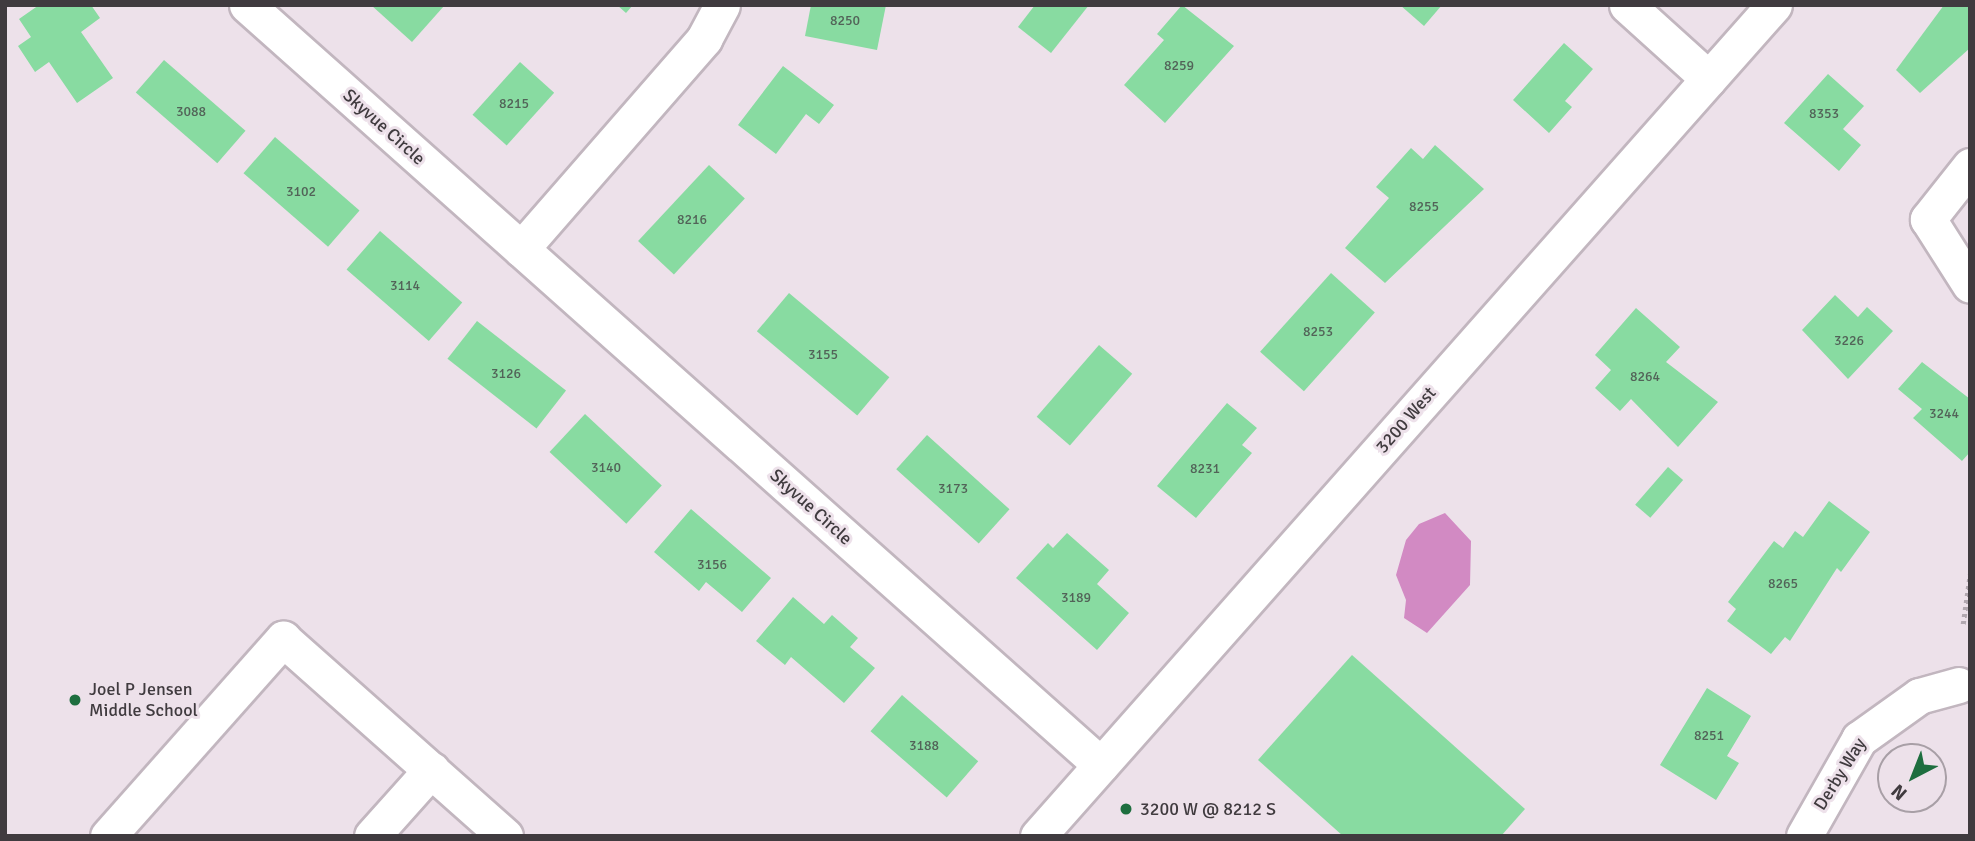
<!DOCTYPE html>
<style>
body{margin:0}
#map{position:relative;width:1975px;height:841px;overflow:hidden;background:#ede1ea;font-family:Signika,sans-serif}
div>[style]{position:absolute}
.water>*{inset:0;background:#d28ac3}
.building>*{inset:0;background:#88dba1;transform-origin:0 0}
.path>*{height:4.5px;margin-top:-2.25px;transform-origin:0;background:repeating-linear-gradient(90deg,#b2a8b0 0 3.5px,transparent 0 7px)}
.roads{filter:drop-shadow(2px 0 #c2b6bf) drop-shadow(-2px 0 #c2b6bf) drop-shadow(0 2px #c2b6bf) drop-shadow(0 -2px #c2b6bf)}
.minor>*{height:35px;margin:-17.5px;padding:0 17.5px;transform-origin:17.5px;border-radius:17.5px;background:#fff}
.dots>*{width:19px;height:19px;translate:-50% -50%;box-sizing:border-box;border:4px solid #ede1ea;border-radius:50%}
span{translate:-50% -50%;white-space:nowrap;text-align:center;line-height:1.15;-webkit-text-stroke:6px #ede1ea;paint-order:stroke}
.number-label{font-size:14px;color:#526358}
.number-label span{-webkit-text-stroke-width:0}
.street-label{font-size:18px;color:#403b3f}
.poi-label{font-size:18px;color:#403b3f}
.left{translate:0 -50%;text-align:left}
.frame{position:absolute;inset:0;border:7px solid #403b3f;pointer-events:none}
.north{position:absolute;left:1877px;top:743px;width:70px;height:70px;box-sizing:border-box;background:#ede1ea;border:2px solid #a89fa6;border-radius:50%;rotate:222deg;font-size:19px;font-weight:700;line-height:28px;text-align:center;color:#403b3f}
.north::after{content:'';display:block;margin:auto;width:24px;height:32px;background:#1e6e3f;clip-path:polygon(50% 0,100% 100%,50% 72%,0 100%)}
</style>
<div id="map">
<div class="water">
<div style="clip-path:polygon(1445px 513px,1471px 541px,1470px 585px,1427px 633px,1404px 618px,1406px 600px,1396px 575px,1406px 540px,1419px 524px)"></div>
</div>
<div class="building">
<div style="clip-path:polygon(39px 5px,91px 5px,100px 18px,81px 32px,113px 78px,77px 103px,49px 62px,35px 72px,18px 46px,31px 37px,19px 19px)"></div>
<div style="clip-path:polygon(371px 5px,442px 5px,444px 6px,412px 42px)"></div>
<div style="clip-path:polygon(617px 5px,633px 5px,626px 13px)"></div>
<div style="clip-path:polygon(811px 5px,886px 5px,877px 50px,805px 36px)"></div>
<div style="clip-path:polygon(1035px 5px,1089px 5px,1051px 53px,1018px 27px)"></div>
<div style="clip-path:polygon(1182px 5px,1234px 46px,1165px 123px,1124px 85px,1164px 40px,1157px 34px)"></div>
<div style="clip-path:polygon(1400px 5px,1442px 5px,1424px 26px)"></div>
<div style="clip-path:polygon(1944px 5px,1970px 5px,1970px 48px,1920px 93px,1896px 70px)"></div>
<div style="clip-path:polygon(1564px 43px,1593px 69px,1565px 101px,1572px 107px,1549px 133px,1513px 100px)"></div>
<div style="left:164px;top:60px;width:108px;height:43px;rotate:41deg"></div>
<div style="left:520px;top:62px;width:46px;height:71px;rotate:42deg"></div>
<div style="clip-path:polygon(783px 66px,834px 105px,819px 124px,806px 114px,776px 154px,738px 125px)"></div>
<div style="clip-path:polygon(1828px 74px,1864px 106px,1843px 129px,1861px 145px,1839px 171px,1784px 123px)"></div>
<div style="left:275px;top:137px;width:112px;height:48px;rotate:41deg"></div>
<div style="clip-path:polygon(1435px 145px,1484px 189px,1385px 283px,1345px 248px,1389px 198px,1376px 187px,1411px 148px,1423px 159px)"></div>
<div style="left:709px;top:165px;width:49px;height:104px;rotate:43deg"></div>
<div style="left:380px;top:231px;width:109px;height:51px;rotate:41deg"></div>
<div style="left:1331px;top:273px;width:59px;height:106px;rotate:42deg"></div>
<div style="left:789px;top:293px;width:131px;height:50px;rotate:40deg"></div>
<div style="clip-path:polygon(1835px 295px,1858px 317px,1867px 307px,1893px 331px,1848px 379px,1802px 330px)"></div>
<div style="clip-path:polygon(1636px 308px,1680px 347px,1666px 362px,1718px 402px,1678px 447px,1631px 399px,1620px 411px,1595px 388px,1611px 370px,1595px 355px)"></div>
<div style="left:477px;top:321px;width:113px;height:48px;rotate:38deg"></div>
<div style="left:1099px;top:345px;width:44px;height:95px;rotate:41deg"></div>
<div style="clip-path:polygon(1922px 362px,1970px 399px,1970px 452px,1962px 461px,1913px 418px,1922px 409px,1898px 389px)"></div>
<div style="clip-path:polygon(1227px 403px,1257px 428px,1242px 445px,1252px 453px,1196px 518px,1157px 486px)"></div>
<div style="left:585px;top:414px;width:105px;height:52px;rotate:43deg"></div>
<div style="left:927px;top:435px;width:111px;height:46px;rotate:42deg"></div>
<div style="left:1668px;top:467px;width:20px;height:50px;rotate:41deg"></div>
<div style="clip-path:polygon(1829px 501px,1870px 532px,1841px 572px,1837px 568px,1790px 641px,1785px 637px,1771px 654px,1727px 621px,1736px 609px,1728px 602px,1774px 541px,1783px 548px,1795px 531px,1803px 537px)"></div>
<div style="clip-path:polygon(691px 509px,771px 578px,742px 612px,706px 582px,699px 591px,654px 552px)"></div>
<div style="clip-path:polygon(1067px 533px,1109px 570px,1097px 584px,1129px 613px,1097px 650px,1016px 578px,1048px 543px,1053px 548px)"></div>
<div style="clip-path:polygon(793px 597px,824px 624px,832px 615px,858px 638px,850px 647px,875px 668px,844px 703px,791px 657px,785px 665px,756px 641px)"></div>
<div style="clip-path:polygon(1352px 655px,1525px 809px,1501px 836px,1343px 836px,1258px 760px)"></div>
<div style="clip-path:polygon(1707px 688px,1751px 716px,1727px 756px,1739px 763px,1716px 800px,1660px 765px)"></div>
<div style="left:902px;top:695px;width:101px;height:48px;rotate:41deg"></div>
</div>
<div class="path">
<div style="left:1963px;top:624px;width:50px;rotate:-82deg"></div>
</div>
<div class="roads">
<div class="minor">
<div style="left:247px;top:5px;width:1143px;rotate:41.67deg"></div>
<div style="left:1627px;top:5px;width:110px;rotate:42.1deg"></div>
<div style="left:1970px;top:166px;width:68px;rotate:128.4deg"></div>
<div style="left:1928px;top:219px;width:78px;rotate:57.5deg"></div>
<div style="left:521px;top:249px;width:279px;rotate:-48.9deg"></div>
<div style="left:704px;top:39px;width:38px;rotate:-62deg"></div>
<div style="left:108px;top:836px;width:264px;rotate:-48.4deg"></div>
<div style="left:283px;top:639px;width:297px;rotate:41.6deg"></div>
<div style="left:372px;top:836px;width:89px;rotate:-48.2deg"></div>
<div style="left:1038px;top:836px;width:1110px;rotate:-48.47deg"></div>
<div style="left:1804px;top:836px;width:112px;rotate:-60.4deg"></div>
<div style="left:1859px;top:739px;width:74px;rotate:-35.6deg"></div>
<div style="left:1919px;top:696px;width:41px;rotate:-15.4deg"></div>
</div>
</div>
<div class="dots">
<div style="left:75px;top:700px;background:#1e6e3f"></div>
<div style="left:1126px;top:809px;background:#1e6e3f"></div>
</div>
<div class="number-label">
<span style="left:845px;top:21px">8250</span>
<span style="left:1179px;top:66px">8259</span>
<span style="left:514px;top:104px">8215</span>
<span style="left:191px;top:112px">3088</span>
<span style="left:1824px;top:114px">8353</span>
<span style="left:301px;top:192px">3102</span>
<span style="left:1424px;top:207px">8255</span>
<span style="left:692px;top:220px">8216</span>
<span style="left:405px;top:286px">3114</span>
<span style="left:1318px;top:332px">8253</span>
<span style="left:1849px;top:341px">3226</span>
<span style="left:823px;top:355px">3155</span>
<span style="left:506px;top:374px">3126</span>
<span style="left:1645px;top:377px">8264</span>
<span style="left:1944px;top:414px">3244</span>
<span style="left:606px;top:468px">3140</span>
<span style="left:1205px;top:469px">8231</span>
<span style="left:953px;top:489px">3173</span>
<span style="left:712px;top:565px">3156</span>
<span style="left:1783px;top:584px">8265</span>
<span style="left:1076px;top:598px">3189</span>
<span style="left:1709px;top:736px">8251</span>
<span style="left:924px;top:746px">3188</span>
</div>
<div class="street-label">
<span style="left:384px;top:127px;rotate:42deg">Skyvue Circle</span>
<span style="left:1406px;top:420px;rotate:-49deg">3200 West</span>
<span style="left:811px;top:507px;rotate:42deg">Skyvue Circle</span>
<span style="left:1840px;top:774px;rotate:-58deg">Derby Way</span>
</div>
<div class="poi-label">
<span class="left" style="left:89px;top:700px">Joel P Jensen<br>Middle School</span>
<span class="left" style="left:1140px;top:809px">3200 W @ 8212 S</span>
</div>
<div class="frame"></div>
<div class="north">N</div>
</div>
